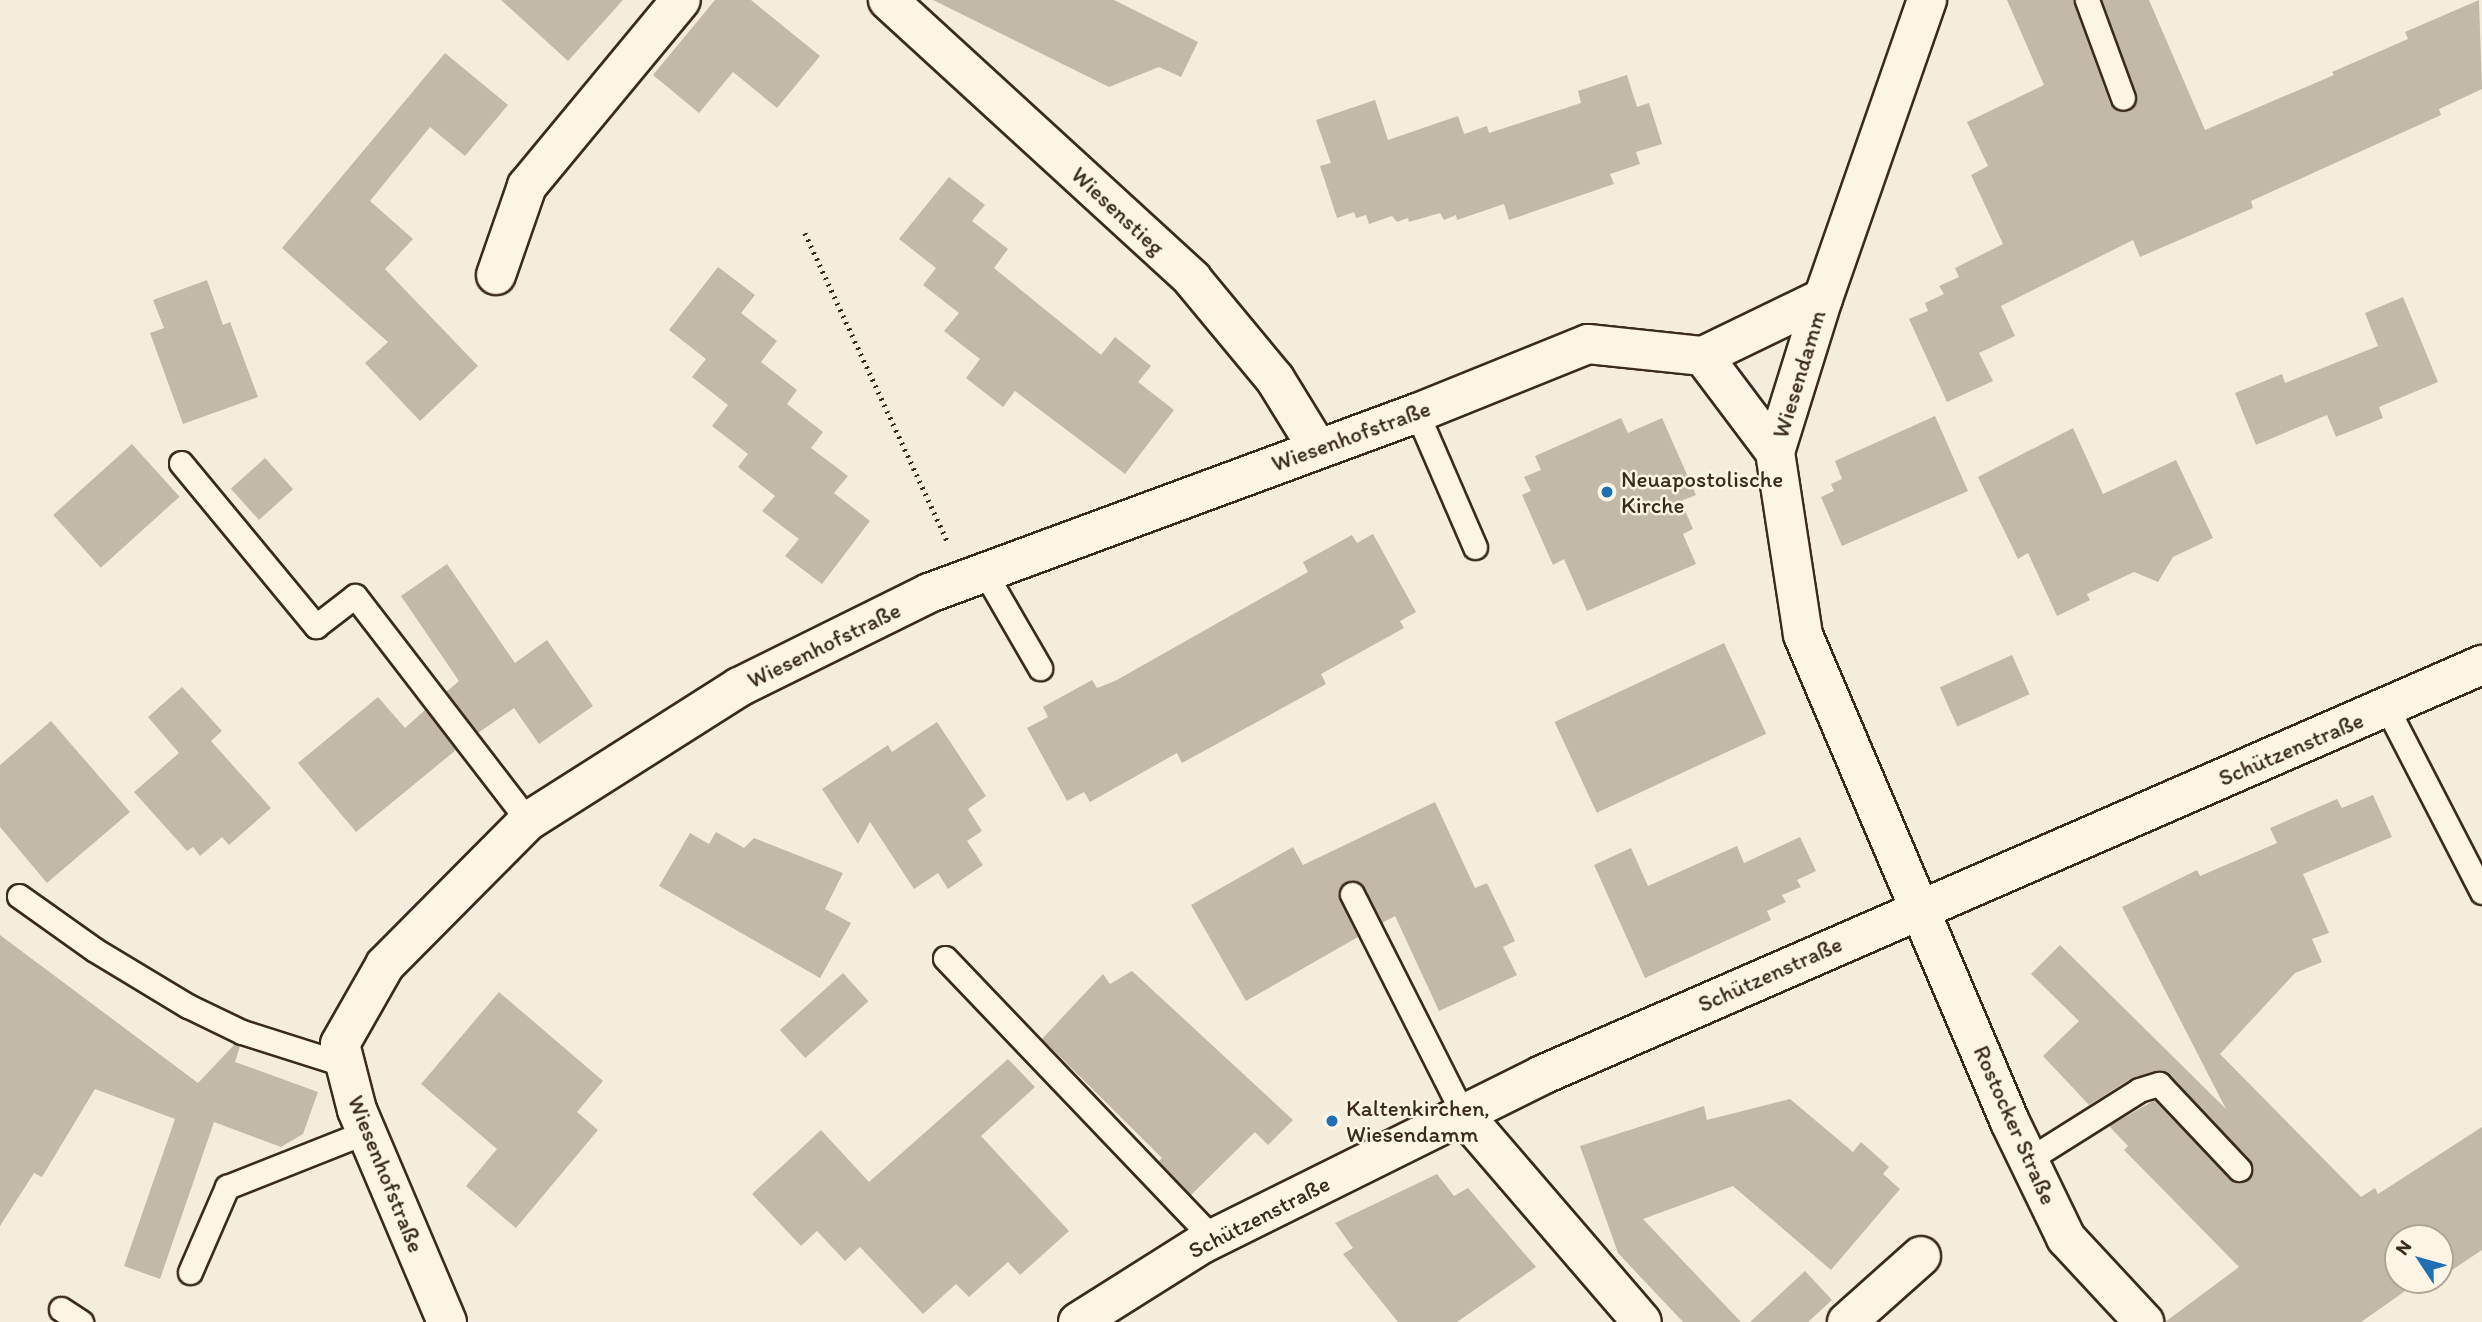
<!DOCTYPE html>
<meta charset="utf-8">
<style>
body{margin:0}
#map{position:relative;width:2482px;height:1322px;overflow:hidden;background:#f4eddd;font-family:Itim,sans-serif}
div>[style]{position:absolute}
.building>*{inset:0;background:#c3b9aa;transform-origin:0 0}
.path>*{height:4.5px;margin-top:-2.25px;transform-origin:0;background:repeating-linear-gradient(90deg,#3b2a1e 0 2px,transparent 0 7px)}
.roads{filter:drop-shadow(2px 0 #3b2a1e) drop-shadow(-2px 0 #3b2a1e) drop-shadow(0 2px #3b2a1e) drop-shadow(0 -2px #3b2a1e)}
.lane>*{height:23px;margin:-11.5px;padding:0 11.5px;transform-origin:11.5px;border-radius:11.5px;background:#fcf5e5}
.street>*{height:38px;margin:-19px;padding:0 19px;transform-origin:19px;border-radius:19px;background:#fcf5e5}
.secondary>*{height:38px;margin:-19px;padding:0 19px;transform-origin:19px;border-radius:19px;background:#fcf5e5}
.dots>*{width:19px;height:19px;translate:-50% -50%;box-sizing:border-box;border:4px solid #fcf5e5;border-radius:50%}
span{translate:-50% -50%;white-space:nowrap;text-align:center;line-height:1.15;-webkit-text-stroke:5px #fcf5e5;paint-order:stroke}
.street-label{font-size:23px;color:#3b2a1e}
.poi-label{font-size:23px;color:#3b2a1e}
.left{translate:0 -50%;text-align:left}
.north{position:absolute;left:2384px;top:1224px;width:70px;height:70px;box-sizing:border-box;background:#fcf5e5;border:2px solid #afa495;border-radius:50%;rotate:306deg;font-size:19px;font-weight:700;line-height:28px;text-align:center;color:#3b2a1e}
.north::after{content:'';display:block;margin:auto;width:24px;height:32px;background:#1f6fb2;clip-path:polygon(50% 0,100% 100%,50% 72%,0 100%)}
</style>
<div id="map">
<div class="building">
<div style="clip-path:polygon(501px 0,623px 0,568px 61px)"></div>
<div style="clip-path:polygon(715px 0,751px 0,820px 56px,777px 108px,733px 72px,699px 113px,653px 75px)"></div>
<div style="clip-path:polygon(933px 0,1114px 0,1198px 42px,1181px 77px,1159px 67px,1109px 87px)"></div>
<div style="clip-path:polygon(2007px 0,2073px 0,2110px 103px,2121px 112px,2133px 107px,2136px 94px,2102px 0,2149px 0,2205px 130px,2334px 75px,2332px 72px,2408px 39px,2405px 32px,2479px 0,2482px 89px,2439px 109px,2441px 115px,2251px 201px,2253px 208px,2140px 257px,2133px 240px,2001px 306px,2015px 336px,1979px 353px,1993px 381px,1947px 402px,1909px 319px,1928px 311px,1925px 303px,1944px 294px,1939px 286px,1959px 277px,1955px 268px,2003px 244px,1971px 175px,1988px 166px,1967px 122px,2044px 85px)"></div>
<div style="clip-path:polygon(445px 53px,508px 105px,465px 156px,430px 127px,370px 201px,413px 239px,385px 269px,478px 366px,420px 421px,365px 363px,388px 342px,282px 248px)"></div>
<div style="clip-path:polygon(1627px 75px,1637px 107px,1649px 103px,1662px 144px,1636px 152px,1640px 164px,1610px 174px,1614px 184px,1509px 220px,1504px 204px,1457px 220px,1456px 215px,1444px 220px,1440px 213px,1409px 222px,1408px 218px,1397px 222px,1392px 216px,1369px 224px,1366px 215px,1356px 218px,1354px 212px,1337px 218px,1320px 166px,1331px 163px,1316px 120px,1375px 100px,1388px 140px,1458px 116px,1464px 134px,1487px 126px,1489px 133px,1581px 103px,1578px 91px)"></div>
<div style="clip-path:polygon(949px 177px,985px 205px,972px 221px,1008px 249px,994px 268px,1101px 355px,1115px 337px,1151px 366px,1138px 382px,1174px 410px,1125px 474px,1015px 391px,1003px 407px,966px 378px,980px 359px,944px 331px,959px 313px,923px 285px,936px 268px,899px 239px)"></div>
<div style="clip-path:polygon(718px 267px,755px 295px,741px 313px,777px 341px,761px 362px,797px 390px,787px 404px,823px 432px,811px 448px,848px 476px,834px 493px,870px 521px,822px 584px,785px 556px,799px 539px,762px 511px,775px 496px,738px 467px,748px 454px,712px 426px,728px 405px,692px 377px,706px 359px,669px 330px)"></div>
<div style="clip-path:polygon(207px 280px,223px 325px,230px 322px,258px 397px,183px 424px,150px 333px,164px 328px,153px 300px)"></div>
<div style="clip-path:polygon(2403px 297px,2438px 382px,2379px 407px,2383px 418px,2336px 437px,2327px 415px,2256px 445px,2235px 393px,2282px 374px,2285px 383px,2378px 346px,2365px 313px)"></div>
<div style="clip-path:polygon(1935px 416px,1968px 491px,1842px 546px,1821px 497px,1834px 491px,1831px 484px,1842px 479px,1835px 461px)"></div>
<div style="clip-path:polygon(1621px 418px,1628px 433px,1662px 418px,1696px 495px,1681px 501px,1693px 529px,1683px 534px,1696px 564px,1587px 611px,1564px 559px,1553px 565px,1522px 495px,1531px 491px,1524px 477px,1541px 470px,1535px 456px)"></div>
<div style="clip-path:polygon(2073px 428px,2103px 494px,2176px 460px,2213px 538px,2173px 557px,2158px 582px,2134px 572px,2087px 594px,2090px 600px,2057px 616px,2028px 553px,2018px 559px,1978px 477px)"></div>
<div style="left:132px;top:444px;width:71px;height:106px;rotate:48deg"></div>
<div style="left:265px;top:458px;width:42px;height:46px;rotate:48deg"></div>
<div style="clip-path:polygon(1373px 534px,1416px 612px,1400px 621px,1404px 628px,1321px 674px,1326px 684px,1182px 763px,1177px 753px,1090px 802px,1084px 792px,1067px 801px,1027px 728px,1048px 717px,1043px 707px,1092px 680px,1097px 688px,1115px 681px,1308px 572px,1303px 562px,1352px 535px,1357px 543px)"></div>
<div style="clip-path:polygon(447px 564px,515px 663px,547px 640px,593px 706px,539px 744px,514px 708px,478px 733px,446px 692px,459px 681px,401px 596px)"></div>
<div style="left:1724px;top:643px;width:100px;height:187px;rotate:65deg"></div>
<div style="left:2012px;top:655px;width:43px;height:79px;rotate:66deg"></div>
<div style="clip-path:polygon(182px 687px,222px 731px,211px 741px,271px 808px,229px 845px,222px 837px,200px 856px,193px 847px,187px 851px,134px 792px,179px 753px,148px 717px)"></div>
<div style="clip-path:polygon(378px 697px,405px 728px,425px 710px,456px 750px,356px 832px,298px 763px)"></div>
<div style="clip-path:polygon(51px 721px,130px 812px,47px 883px,0 827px,0 765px)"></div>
<div style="clip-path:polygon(937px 722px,986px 796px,968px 809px,982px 831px,967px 841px,983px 865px,948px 889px,938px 873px,914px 889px,870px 822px,858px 844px,822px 789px,888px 745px,892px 752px)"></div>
<div style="clip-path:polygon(2373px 795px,2392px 837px,2303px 874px,2329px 933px,2312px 939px,2322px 962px,2295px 973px,2220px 1054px,2361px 1197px,2375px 1188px,2378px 1194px,2482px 1127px,2482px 1250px,2440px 1278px,2440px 1238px,2398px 1238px,2398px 1280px,2421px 1280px,2361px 1322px,2165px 1322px,2239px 1267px,2124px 1150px,2128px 1146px,2109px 1126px,2155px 1100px,2229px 1179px,2248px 1180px,2252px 1165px,2163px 1071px,2132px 1078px,2089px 1105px,2043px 1056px,2079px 1021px,2031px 974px,2060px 945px,2226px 1109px,2122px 907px,2197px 870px,2200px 876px,2277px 843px,2270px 828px,2337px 799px,2342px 808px)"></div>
<div style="clip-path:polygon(1435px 802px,1475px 888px,1487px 883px,1515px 941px,1503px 947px,1517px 975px,1439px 1011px,1395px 916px,1382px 923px,1364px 887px,1352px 880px,1341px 886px,1338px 894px,1358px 937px,1246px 1001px,1191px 905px,1293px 847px,1303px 865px)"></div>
<div style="clip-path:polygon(716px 832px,744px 848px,754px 838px,843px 873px,825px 909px,851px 923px,820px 978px,659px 886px,690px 833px,709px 844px)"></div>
<div style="clip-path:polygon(1800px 837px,1816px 871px,1797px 880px,1801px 887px,1782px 895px,1786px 902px,1767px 911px,1771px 920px,1645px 978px,1594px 865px,1631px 848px,1648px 886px,1737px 846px,1744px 863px)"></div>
<div style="clip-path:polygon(0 935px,198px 1083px,235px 1044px,240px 1046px,235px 1062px,318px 1092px,303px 1134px,281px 1147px,214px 1122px,160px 1279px,124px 1266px,175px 1119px,95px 1089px,42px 1177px,34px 1173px,0 1226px)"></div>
<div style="clip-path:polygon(1132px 971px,1293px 1120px,1268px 1145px,1255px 1132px,1191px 1195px,1159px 1161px,1162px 1158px,1042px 1039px,1103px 974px,1110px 984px)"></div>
<div style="left:843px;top:973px;width:38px;height:85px;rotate:48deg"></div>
<div style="clip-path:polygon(499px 992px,603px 1081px,577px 1112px,598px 1130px,516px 1228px,466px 1186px,497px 1149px,421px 1084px)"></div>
<div style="clip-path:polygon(1008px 1059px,1035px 1087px,981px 1136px,1069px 1231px,1020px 1275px,1008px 1262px,969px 1297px,956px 1284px,923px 1314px,860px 1247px,845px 1261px,817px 1231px,801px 1246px,752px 1194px,821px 1130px,869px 1182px)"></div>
<div style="clip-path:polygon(1790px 1099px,1853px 1152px,1861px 1142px,1889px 1167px,1883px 1174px,1900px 1189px,1831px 1270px,1733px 1186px,1643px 1219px,1741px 1322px,1683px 1322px,1618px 1253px,1580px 1146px,1704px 1106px,1707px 1120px)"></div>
<div style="clip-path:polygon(1437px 1174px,1454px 1196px,1468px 1188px,1536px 1267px,1457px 1322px,1398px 1322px,1343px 1254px,1353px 1248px,1335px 1223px)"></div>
<div style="clip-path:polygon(1805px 1271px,1832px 1300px,1808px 1322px,1750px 1322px)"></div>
</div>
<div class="path">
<div style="left:805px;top:233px;width:339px;rotate:65.2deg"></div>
</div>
<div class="roads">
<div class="lane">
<div style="left:2087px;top:0;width:104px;rotate:69.8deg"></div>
<div style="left:1417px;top:413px;width:146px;rotate:66.6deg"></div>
<div style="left:181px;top:463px;width:212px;rotate:50.4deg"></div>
<div style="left:316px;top:626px;width:49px;rotate:-37.6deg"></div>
<div style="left:355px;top:596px;width:284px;rotate:52.4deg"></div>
<div style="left:985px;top:573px;width:110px;rotate:59.9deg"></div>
<div style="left:2387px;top:708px;width:207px;rotate:62.7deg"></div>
<div style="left:1352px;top:894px;width:246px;rotate:63.2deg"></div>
<div style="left:19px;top:896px;width:93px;rotate:35.4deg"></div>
<div style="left:95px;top:950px;width:109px;rotate:31.1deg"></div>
<div style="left:188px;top:1006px;width:60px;rotate:25.7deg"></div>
<div style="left:242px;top:1032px;width:109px;rotate:17.6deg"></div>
<div style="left:945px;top:958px;width:388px;rotate:46.3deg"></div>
<div style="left:2028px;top:1160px;width:131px;rotate:-32.2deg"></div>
<div style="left:2139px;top:1090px;width:21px;rotate:-17deg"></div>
<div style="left:2159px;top:1084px;width:117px;rotate:46.7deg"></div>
<div style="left:190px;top:1272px;width:93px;rotate:-66.5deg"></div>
<div style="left:227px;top:1187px;width:149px;rotate:-21.6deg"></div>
<div style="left:61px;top:1309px;width:24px;rotate:33deg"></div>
</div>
<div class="street">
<div style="left:888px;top:0;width:413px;rotate:42.5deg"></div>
<div style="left:1192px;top:279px;width:130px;rotate:50.3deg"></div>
<div style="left:1275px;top:379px;width:82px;rotate:58.4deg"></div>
<div style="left:1927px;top:0;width:316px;rotate:109.2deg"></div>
<div style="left:1823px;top:298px;width:161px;rotate:107.3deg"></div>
<div style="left:1775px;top:452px;width:185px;rotate:81.3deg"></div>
<div style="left:1803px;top:635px;width:529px;rotate:66.97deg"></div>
<div style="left:2010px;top:1122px;width:129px;rotate:64.2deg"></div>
<div style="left:2066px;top:1238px;width:115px;rotate:47.1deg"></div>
<div style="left:496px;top:275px;width:94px;rotate:-70.8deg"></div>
<div style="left:527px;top:186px;width:241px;rotate:-50.4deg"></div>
<div style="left:1703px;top:356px;width:120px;rotate:53.1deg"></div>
<div style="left:1463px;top:1114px;width:274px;rotate:49.3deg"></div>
<div style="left:447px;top:1322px;width:230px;rotate:-113deg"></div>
<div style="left:357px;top:1110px;width:68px;rotate:-104.4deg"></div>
<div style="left:340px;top:1044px;width:91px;rotate:-60.3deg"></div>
<div style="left:385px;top:965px;width:203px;rotate:-45.2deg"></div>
<div style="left:528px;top:821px;width:250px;rotate:-32.4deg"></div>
<div style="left:739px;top:687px;width:212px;rotate:-26.3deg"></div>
<div style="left:929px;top:593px;width:520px;rotate:-20.25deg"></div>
<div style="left:1417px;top:413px;width:184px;rotate:-22deg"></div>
<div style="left:1588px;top:344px;width:116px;rotate:6deg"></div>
<div style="left:1703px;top:356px;width:133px;rotate:-25.8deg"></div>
<div style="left:1847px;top:1322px;width:99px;rotate:-41.7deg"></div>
</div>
<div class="secondary">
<div style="left:1078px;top:1322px;width:146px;rotate:-32.2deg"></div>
<div style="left:1202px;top:1244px;width:380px;rotate:-26.4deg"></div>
<div style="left:1542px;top:1075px;width:1026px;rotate:-23.57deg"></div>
</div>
</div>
<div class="dots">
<div style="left:1607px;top:492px;background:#1f6fb2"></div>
<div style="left:1332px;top:1121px;background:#1f6fb2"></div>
</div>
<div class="street-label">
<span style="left:1118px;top:211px;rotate:43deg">Wiesenstieg</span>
<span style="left:1799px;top:374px;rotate:-73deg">Wiesendamm</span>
<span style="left:1351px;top:436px;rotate:-20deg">Wiesenhofstraße</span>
<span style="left:824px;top:645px;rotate:-26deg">Wiesenhofstraße</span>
<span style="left:2291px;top:749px;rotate:-23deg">Schützenstraße</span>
<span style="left:1770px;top:974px;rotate:-24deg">Schützenstraße</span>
<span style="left:2015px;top:1125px;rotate:66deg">Rostocker Straße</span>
<span style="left:386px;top:1174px;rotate:68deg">Wiesenhofstraße</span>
<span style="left:1259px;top:1217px;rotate:-27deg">Schützenstraße</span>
</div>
<div class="poi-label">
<span class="left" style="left:1621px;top:492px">Neuapostolische<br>Kirche</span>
<span class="left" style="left:1346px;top:1121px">Kaltenkirchen,<br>Wiesendamm</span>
</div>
<div class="north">N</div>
</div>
